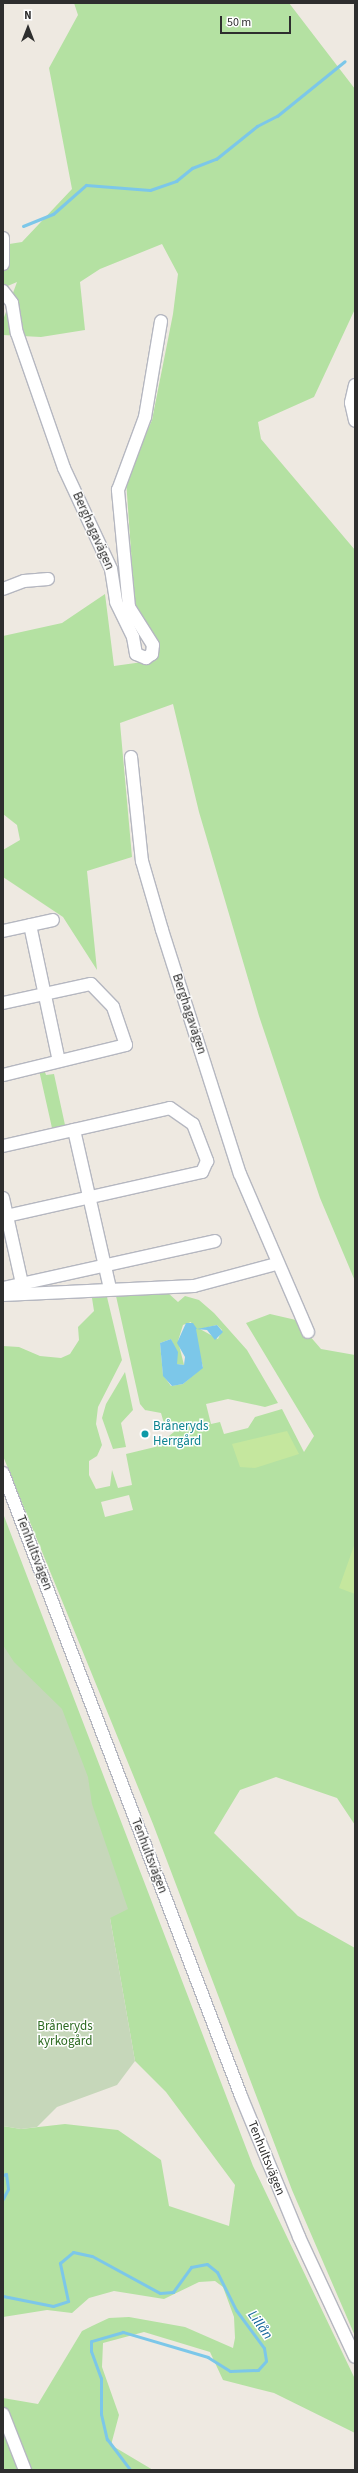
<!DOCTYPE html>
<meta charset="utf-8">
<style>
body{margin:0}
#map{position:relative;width:358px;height:2473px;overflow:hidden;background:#eee9e1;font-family:"Source Sans 3",sans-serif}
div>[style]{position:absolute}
.green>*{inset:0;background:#b4e1a2}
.cemetery>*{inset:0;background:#c6d7ba}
.pitch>*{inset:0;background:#c5e79e}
.water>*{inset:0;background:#7cc7e9}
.stream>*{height:3px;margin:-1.5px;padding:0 1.5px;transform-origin:1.5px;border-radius:1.5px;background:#7cc7e9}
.roads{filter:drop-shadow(1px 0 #b5b7c0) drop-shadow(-1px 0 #b5b7c0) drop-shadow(0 1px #b5b7c0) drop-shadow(0 -1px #b5b7c0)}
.minor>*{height:12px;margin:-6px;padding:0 6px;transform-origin:6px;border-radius:6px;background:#fff}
.dots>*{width:11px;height:11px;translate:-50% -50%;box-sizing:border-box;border:2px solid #fff;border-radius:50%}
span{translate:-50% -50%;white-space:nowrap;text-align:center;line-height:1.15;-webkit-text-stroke:3px #fff;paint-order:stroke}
.street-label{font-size:13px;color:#2e2e2e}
.culture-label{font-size:13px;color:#0d838f}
.left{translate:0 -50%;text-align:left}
.park-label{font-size:13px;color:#2b6920}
.water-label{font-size:14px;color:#15669a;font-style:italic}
.frame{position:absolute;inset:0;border:4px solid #2e2e2e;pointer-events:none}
.north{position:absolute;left:8px;top:8px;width:40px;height:40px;-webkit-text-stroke:3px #fff;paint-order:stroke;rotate:0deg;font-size:11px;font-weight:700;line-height:16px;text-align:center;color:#2e2e2e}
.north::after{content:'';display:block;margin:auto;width:14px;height:18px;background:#2e2e2e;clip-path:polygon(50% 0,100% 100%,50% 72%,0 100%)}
.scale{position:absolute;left:220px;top:16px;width:71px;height:18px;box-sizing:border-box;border:2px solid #2e2e2e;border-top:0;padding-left:5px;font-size:12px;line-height:14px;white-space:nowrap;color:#2e2e2e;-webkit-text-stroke:3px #fff;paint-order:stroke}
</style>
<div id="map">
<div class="green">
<div style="clip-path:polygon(74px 3px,289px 3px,355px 89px,355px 309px,314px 397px,258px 422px,261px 439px,355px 550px,355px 1281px,320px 1198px,259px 1016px,199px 812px,173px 704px,120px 723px,132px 857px,87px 871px,97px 970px,63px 917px,3px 877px,3px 850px,20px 840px,17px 825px,3px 814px,3px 636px,62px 623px,105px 594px,114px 666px,157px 660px,153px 636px,135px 608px,126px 480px,152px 420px,173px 314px,178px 274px,162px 244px,100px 269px,80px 282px,85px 330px,41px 337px,3px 335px,3px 320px,17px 282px,3px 288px,3px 245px,22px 242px,72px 189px,49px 68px,78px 15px)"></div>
<div style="clip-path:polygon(44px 1069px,46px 1075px,54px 1074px,65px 1125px,52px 1128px,39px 1070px)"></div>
<div style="clip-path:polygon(evenodd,168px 1293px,178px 1302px,185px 1296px,199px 1300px,214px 1313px,247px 1350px,278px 1403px,265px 1407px,228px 1399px,206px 1404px,211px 1424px,220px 1422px,224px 1434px,248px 1428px,255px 1417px,282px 1409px,304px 1452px,314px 1436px,246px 1323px,270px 1314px,296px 1320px,321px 1349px,355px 1355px,355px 1825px,337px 1798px,276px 1777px,240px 1790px,214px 1833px,298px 1916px,355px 1948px,355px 2336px,292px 2190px,153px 1824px,3px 1456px,3px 1346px,19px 1347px,40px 1356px,61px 1358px,70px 1354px,79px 1340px,78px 1327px,94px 1311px,92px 1298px,107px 1297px,122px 1360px,98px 1407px,96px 1424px,102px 1445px,97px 1456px,89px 1461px,89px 1475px,96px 1489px,110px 1486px,112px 1470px,118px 1488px,132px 1485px,126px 1454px,155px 1447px,174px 1432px,171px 1423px,165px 1427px,161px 1413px,145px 1410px,140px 1404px,116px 1296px,168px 1293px,191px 1322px,203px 1367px,183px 1384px,171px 1386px,163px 1375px,160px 1343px,171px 1339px,177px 1353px,177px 1364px,184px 1365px,178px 1341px,183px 1325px,191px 1322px,168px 1293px,217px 1325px,222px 1330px,218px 1339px,200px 1329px,217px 1325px,168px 1293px,129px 1495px,133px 1510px,105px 1517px,101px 1502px,129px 1495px)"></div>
<div style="clip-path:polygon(125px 1372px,133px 1410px,121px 1423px,126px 1447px,113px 1449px,102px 1418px,106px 1404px)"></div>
<div style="clip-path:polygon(4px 1516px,253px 2166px,355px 2379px,355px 2433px,274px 2393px,223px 2380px,210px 2352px,144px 2332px,103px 2343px,102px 2367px,119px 2415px,111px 2445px,153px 2470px,3px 2470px,3px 2398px,38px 2404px,82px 2331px,92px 2326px,109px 2318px,129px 2317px,185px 2327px,233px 2348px,235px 2338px,234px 2317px,223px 2287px,215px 2281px,199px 2282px,164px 2299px,114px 2291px,89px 2298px,72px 2313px,47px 2310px,3px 2317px,3px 2126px,21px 2129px,65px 2124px,118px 2130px,161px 2160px,169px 2206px,229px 2226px,235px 2185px,166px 2092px,135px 2061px,110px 1918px,3px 1816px)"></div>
</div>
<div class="cemetery">
<div style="clip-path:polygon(3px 1645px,14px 1662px,62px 1709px,88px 1777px,92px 1804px,128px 1909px,110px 1918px,135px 2061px,117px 2085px,57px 2107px,37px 2127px,21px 2129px,3px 2126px)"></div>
</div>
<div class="pitch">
<div style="clip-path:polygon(287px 1431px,299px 1454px,255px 1468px,240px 1467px,232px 1444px)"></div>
<div style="clip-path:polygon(355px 1543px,355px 1594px,339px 1588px)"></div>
</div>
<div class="water">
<div style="clip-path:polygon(186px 1323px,193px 1323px,197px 1329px,217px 1325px,223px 1332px,215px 1340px,207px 1330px,196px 1329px,203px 1368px,183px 1384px,172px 1386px,163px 1376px,160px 1343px,171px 1339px,178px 1352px,177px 1364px,184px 1365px,185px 1357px,177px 1343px)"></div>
</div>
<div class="stream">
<div style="left:23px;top:226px;width:32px;rotate:-22deg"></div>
<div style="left:53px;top:214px;width:44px;rotate:-41.3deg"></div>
<div style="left:86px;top:185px;width:64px;rotate:4.5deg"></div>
<div style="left:150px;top:190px;width:28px;rotate:-19deg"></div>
<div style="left:176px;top:181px;width:21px;rotate:-39deg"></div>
<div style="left:192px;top:168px;width:26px;rotate:-21deg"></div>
<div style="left:216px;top:159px;width:53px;rotate:-38.8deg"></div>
<div style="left:257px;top:126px;width:22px;rotate:-27deg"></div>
<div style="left:277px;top:116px;width:87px;rotate:-39deg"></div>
<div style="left:3px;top:2175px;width:3px;rotate:-18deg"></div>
<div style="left:6px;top:2174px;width:15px;rotate:82deg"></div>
<div style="left:8px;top:2189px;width:11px;rotate:117deg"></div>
<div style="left:3px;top:2296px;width:51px;rotate:11.3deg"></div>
<div style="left:53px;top:2306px;width:16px;rotate:-18deg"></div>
<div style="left:68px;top:2301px;width:39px;rotate:-102deg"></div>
<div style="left:60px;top:2263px;width:17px;rotate:-40deg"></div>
<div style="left:73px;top:2252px;width:19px;rotate:12deg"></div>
<div style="left:92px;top:2256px;width:77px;rotate:28.6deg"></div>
<div style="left:160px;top:2293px;width:13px;rotate:-4deg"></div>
<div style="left:173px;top:2292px;width:31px;rotate:-54deg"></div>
<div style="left:191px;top:2267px;width:16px;rotate:-11deg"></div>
<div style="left:207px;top:2264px;width:13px;rotate:39deg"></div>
<div style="left:217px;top:2272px;width:42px;rotate:63.4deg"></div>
<div style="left:236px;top:2310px;width:47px;rotate:53.6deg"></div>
<div style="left:264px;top:2348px;width:13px;rotate:81deg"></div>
<div style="left:266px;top:2361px;width:12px;rotate:132deg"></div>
<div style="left:258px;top:2370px;width:28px;rotate:178deg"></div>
<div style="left:230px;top:2371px;width:26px;rotate:-148deg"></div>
<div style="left:208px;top:2357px;width:89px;rotate:-163.6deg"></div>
<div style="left:123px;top:2332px;width:33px;rotate:164deg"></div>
<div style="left:91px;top:2341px;width:10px;rotate:90deg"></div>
<div style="left:91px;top:2351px;width:29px;rotate:70deg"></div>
<div style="left:101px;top:2378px;width:36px;rotate:90deg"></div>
<div style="left:101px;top:2414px;width:26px;rotate:77deg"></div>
<div style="left:107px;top:2439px;width:39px;rotate:53deg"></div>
</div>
<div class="roads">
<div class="minor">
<div style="left:3px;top:238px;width:26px;rotate:90deg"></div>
<div style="left:3px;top:291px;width:15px;rotate:53deg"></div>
<div style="left:12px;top:303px;width:30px;rotate:81deg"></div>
<div style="left:17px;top:333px;width:143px;rotate:70.8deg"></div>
<div style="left:64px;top:468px;width:111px;rotate:65deg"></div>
<div style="left:111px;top:569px;width:33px;rotate:81deg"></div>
<div style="left:116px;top:602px;width:39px;rotate:64deg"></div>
<div style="left:133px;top:637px;width:17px;rotate:80deg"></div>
<div style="left:136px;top:654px;width:11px;rotate:22deg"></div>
<div style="left:146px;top:658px;width:7px;rotate:-34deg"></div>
<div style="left:152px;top:654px;width:9px;rotate:-84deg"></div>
<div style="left:153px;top:645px;width:45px;rotate:-122.3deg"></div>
<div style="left:129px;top:607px;width:118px;rotate:-95.4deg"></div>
<div style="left:118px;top:490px;width:78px;rotate:-69.7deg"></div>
<div style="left:145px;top:417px;width:97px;rotate:-80.5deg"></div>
<div style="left:355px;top:385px;width:18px;rotate:103deg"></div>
<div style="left:351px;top:403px;width:18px;rotate:77deg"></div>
<div style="left:3px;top:589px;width:22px;rotate:-21deg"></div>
<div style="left:24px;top:581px;width:24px;rotate:-5deg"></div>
<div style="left:131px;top:757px;width:105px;rotate:84deg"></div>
<div style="left:142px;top:861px;width:72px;rotate:73.8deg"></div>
<div style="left:162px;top:930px;width:256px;rotate:72.3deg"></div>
<div style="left:240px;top:1174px;width:172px;rotate:66.7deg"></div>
<div style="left:30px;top:925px;width:139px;rotate:78deg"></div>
<div style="left:3px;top:931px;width:51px;rotate:-12.4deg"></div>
<div style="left:3px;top:1003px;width:90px;rotate:-12.2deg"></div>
<div style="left:91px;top:984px;width:32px;rotate:46deg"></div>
<div style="left:113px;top:1007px;width:40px;rotate:71.1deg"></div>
<div style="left:126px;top:1045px;width:127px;rotate:166.3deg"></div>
<div style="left:74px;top:1130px;width:162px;rotate:77.2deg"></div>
<div style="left:3px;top:1146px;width:171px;rotate:-12.8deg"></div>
<div style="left:170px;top:1108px;width:28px;rotate:35deg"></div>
<div style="left:193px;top:1124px;width:40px;rotate:69deg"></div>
<div style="left:207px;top:1161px;width:12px;rotate:114deg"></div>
<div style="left:202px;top:1172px;width:200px;rotate:167.3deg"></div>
<div style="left:3px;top:1198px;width:88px;rotate:77.5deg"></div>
<div style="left:3px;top:1288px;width:217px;rotate:-12.5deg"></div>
<div style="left:3px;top:1295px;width:191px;rotate:-2.7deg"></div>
<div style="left:194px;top:1286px;width:85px;rotate:-15deg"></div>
<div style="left:3px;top:1473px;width:667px;rotate:69.09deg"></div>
<div style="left:241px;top:2096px;width:152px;rotate:67.6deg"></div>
<div style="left:299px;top:2237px;width:132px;rotate:65deg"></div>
<div style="left:3px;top:2414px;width:60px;rotate:68.6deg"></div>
</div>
</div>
<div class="dots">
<div style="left:145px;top:1434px;background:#0f9aa8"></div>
</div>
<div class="street-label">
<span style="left:93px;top:531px;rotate:66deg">Berghagavägen</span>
<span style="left:189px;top:1014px;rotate:72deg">Berghagavägen</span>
<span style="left:34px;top:1553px;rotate:69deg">Tenhultsvägen</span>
<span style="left:149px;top:1856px;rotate:69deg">Tenhultsvägen</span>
<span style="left:266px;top:2158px;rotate:68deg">Tenhultsvägen</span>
</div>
<div class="culture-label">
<span class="left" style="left:153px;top:1434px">Bråneryds<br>Herrgård</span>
</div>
<div class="park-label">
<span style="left:65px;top:2034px">Bråneryds<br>kyrkogård</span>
</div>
<div class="water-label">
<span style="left:260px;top:2325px;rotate:54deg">Lillån</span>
</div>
<div class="frame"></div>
<div class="north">N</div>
<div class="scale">50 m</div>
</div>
